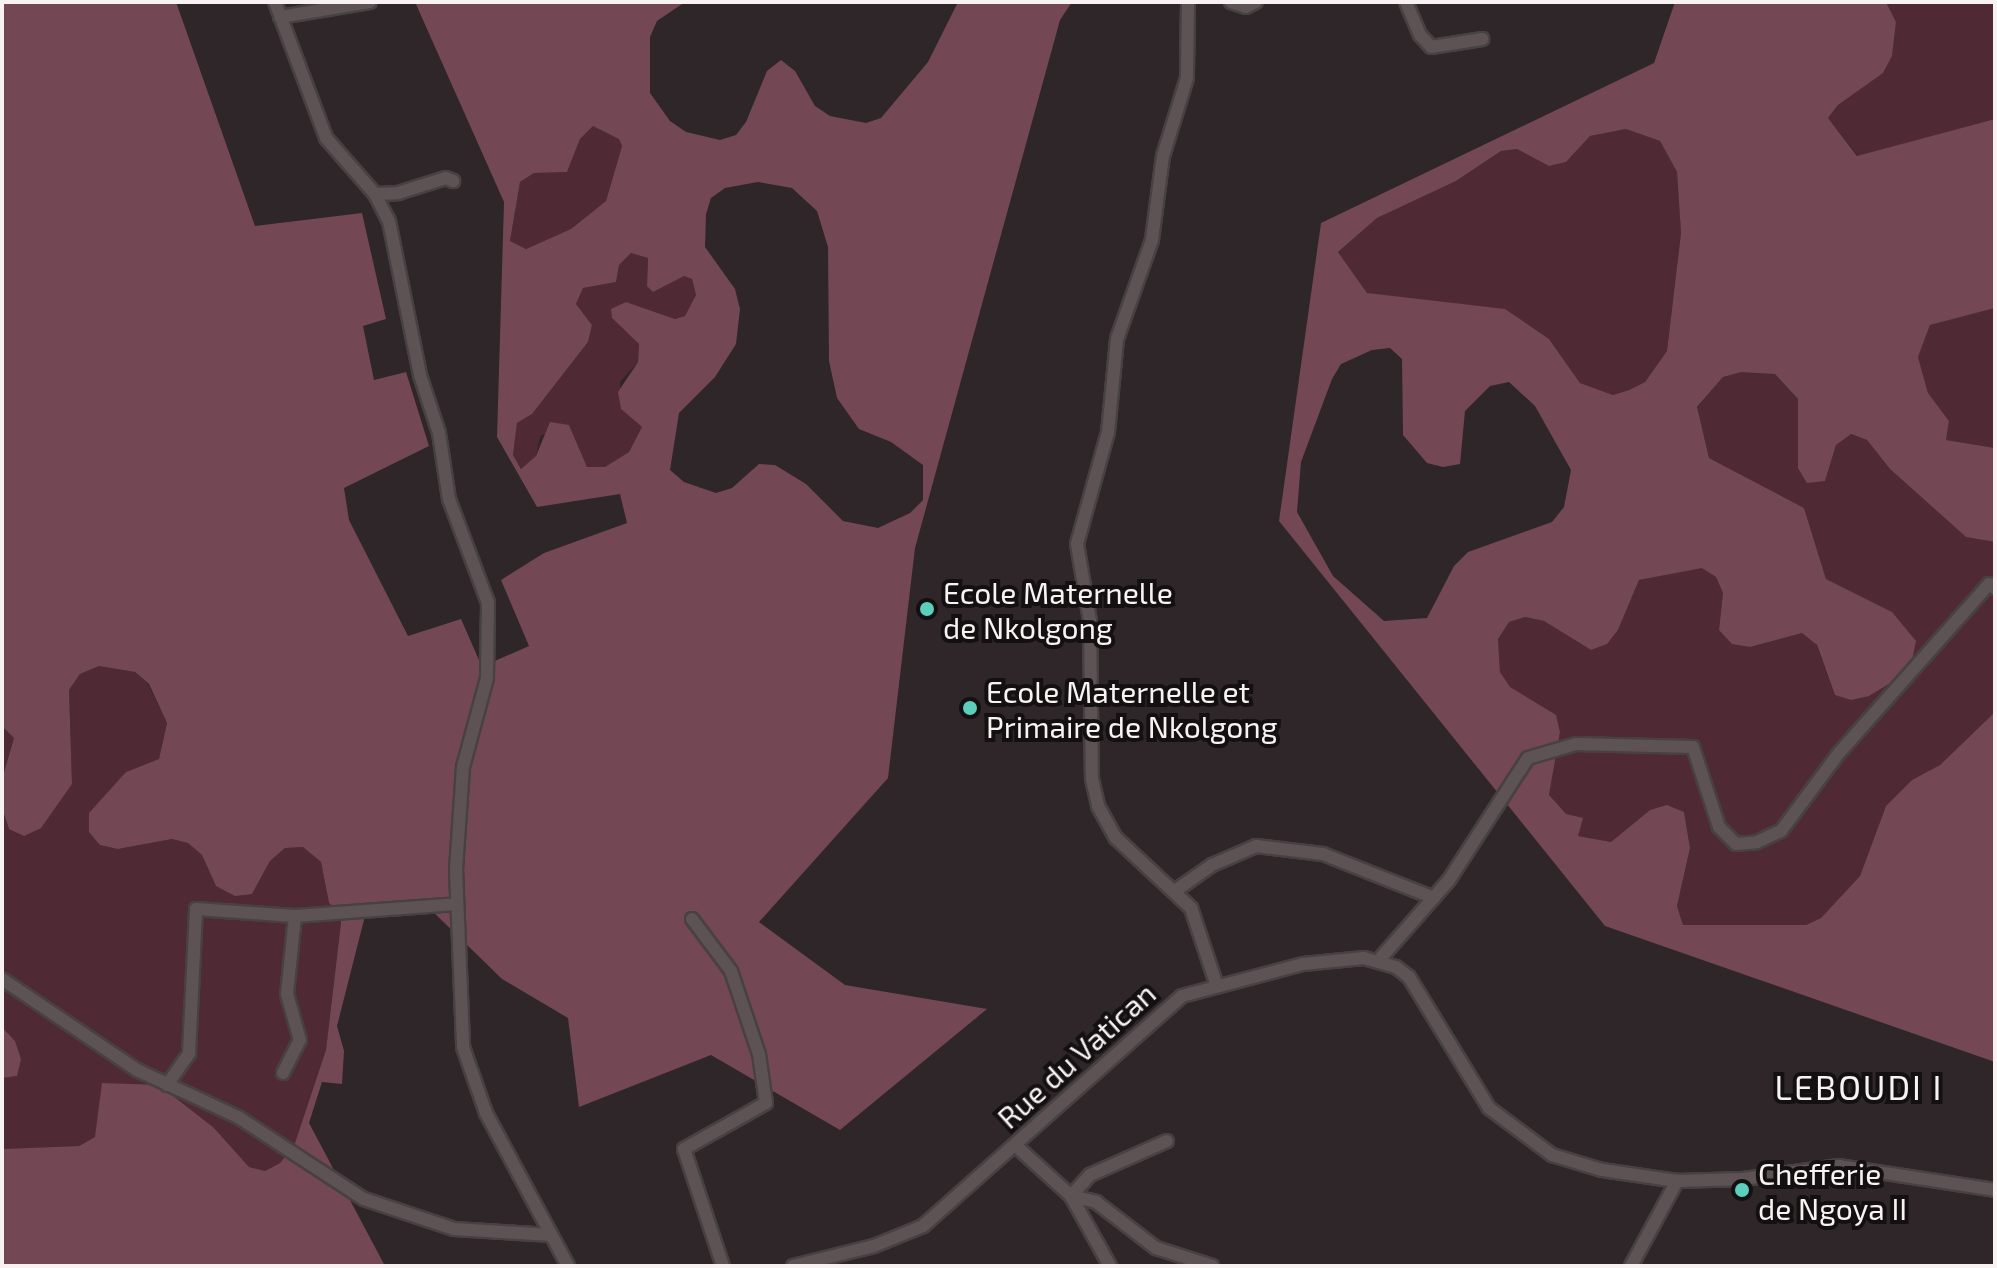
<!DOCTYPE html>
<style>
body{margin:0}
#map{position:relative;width:1997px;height:1268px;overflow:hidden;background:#2e2628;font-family:"Exo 2",sans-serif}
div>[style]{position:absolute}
.green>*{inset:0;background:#4f2a35}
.forest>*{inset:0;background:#734753}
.roads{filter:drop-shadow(2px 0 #484143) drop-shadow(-2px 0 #484143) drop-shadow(0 2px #484143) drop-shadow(0 -2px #484143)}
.minor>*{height:12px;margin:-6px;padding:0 6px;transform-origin:6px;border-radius:6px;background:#5d5355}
.dots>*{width:22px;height:22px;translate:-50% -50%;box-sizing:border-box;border:4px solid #141011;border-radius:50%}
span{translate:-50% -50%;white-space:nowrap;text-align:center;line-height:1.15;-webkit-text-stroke:8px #141011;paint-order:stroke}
.poi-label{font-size:30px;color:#f8f2f3}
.left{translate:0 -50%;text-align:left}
.street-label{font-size:30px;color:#f8f2f3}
.quarter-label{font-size:34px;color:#f8f2f3;letter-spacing:2px}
.frame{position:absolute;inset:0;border:4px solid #f8f2f3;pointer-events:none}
</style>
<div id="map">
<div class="green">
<div style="clip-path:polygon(1886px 2px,1995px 2px,1995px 119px,1858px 156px,1828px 118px,1838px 105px,1882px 73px,1892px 56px,1896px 22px)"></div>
<div style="clip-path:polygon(593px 126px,619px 138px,622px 146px,606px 201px,571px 229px,526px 249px,510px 241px,520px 182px,534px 173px,567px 172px,580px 139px)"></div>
<div style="clip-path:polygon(1626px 129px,1660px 141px,1677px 172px,1681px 233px,1667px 351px,1645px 382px,1629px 390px,1613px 395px,1580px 383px,1549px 339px,1367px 293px,1338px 252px,1377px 218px,1456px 181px,1501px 151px,1517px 149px,1549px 166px,1566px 162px,1590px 136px)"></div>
<div style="clip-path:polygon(631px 253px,648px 258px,647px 286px,684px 276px,692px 279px,696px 295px,685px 316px,675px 319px,626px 302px,612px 318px,639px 344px,638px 362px,620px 382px,621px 409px,642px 427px,629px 452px,605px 467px,587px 467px,569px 425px,540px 436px,536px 456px,522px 470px,513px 455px,517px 423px,532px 414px,588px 342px,592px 325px,576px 304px,583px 288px,616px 282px,619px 265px)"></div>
<div style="clip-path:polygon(1995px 308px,1995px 448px,1946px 440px,1949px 421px,1928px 393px,1918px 357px,1930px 325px)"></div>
<div style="clip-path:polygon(1741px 371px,1775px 374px,1798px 399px,1798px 468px,1825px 481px,1836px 445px,1850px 434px,1867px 440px,1890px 469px,1966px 537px,1995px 542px,1995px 712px,1940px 765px,1912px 780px,1886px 806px,1860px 876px,1821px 918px,1806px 925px,1683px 925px,1677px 906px,1690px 848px,1684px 812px,1667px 806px,1650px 810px,1611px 842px,1578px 836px,1549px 795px,1560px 732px,1556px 716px,1509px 687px,1500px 672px,1498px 639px,1508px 622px,1525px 617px,1544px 621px,1591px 650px,1607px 644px,1618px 630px,1639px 580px,1702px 567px,1716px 577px,1723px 593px,1719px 630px,1750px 647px,1802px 633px,1816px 644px,1835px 695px,1892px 612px,1826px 579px,1804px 508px,1709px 458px,1697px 408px,1723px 377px)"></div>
<div style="clip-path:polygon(99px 666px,135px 672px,148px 684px,167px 723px,159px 759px,126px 772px,118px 849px,172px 839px,188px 843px,202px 855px,216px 886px,252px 894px,270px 861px,285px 848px,303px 847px,321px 862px,329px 903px,342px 914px,326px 1050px,294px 1146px,280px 1163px,265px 1171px,249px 1167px,214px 1128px,95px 1137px,79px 1146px,2px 1149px,2px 1078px,17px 1076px,15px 1041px,2px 1027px,2px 808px,9px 829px,72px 784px,69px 690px,80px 674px)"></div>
<div style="clip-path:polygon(2px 726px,14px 738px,2px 779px)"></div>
</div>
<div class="forest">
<div style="clip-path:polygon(evenodd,2px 2px,176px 2px,255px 226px,362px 213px,386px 319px,363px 326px,374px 380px,406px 372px,429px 446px,344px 488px,349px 520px,408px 636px,461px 619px,486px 676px,488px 664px,529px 646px,501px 580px,544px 553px,627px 523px,620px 494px,537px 507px,497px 437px,504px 202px,415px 2px,685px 2px,657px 21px,650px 37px,650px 93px,670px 121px,686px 132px,720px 140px,736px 135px,746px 122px,767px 71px,781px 60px,795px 71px,815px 106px,830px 116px,866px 123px,881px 118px,928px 62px,958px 2px,1072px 2px,1060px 20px,915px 548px,888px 778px,759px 922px,845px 985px,987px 1009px,840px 1130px,711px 1055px,579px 1107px,568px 1018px,502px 979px,425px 904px,366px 912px,337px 1026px,344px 1051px,342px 1084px,322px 1082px,309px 1123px,385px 1266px,2px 1266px,2px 1149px,79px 1146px,95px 1137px,102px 1083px,159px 1085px,214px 1128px,249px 1167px,265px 1171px,280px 1163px,294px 1146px,326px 1050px,342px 914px,329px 903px,321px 862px,303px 847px,285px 848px,270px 861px,252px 894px,235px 896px,216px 886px,202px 855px,188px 843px,172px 839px,118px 849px,100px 845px,89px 832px,89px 813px,126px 772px,159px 759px,167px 723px,149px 684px,135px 672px,99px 666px,80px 674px,69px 690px,72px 784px,41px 828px,24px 836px,9px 829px,2px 808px,2px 779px,14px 738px,2px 726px,2px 2px,593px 126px,619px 139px,622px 146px,606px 201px,571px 229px,526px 249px,510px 241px,520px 182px,534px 173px,567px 172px,580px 139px,593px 126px,2px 2px,758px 182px,792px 188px,817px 211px,828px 247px,829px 361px,837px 398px,859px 429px,891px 442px,923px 465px,923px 500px,910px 513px,878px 528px,843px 521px,806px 484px,775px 465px,759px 464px,732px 488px,716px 493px,684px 482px,670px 470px,679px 413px,715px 377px,736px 344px,740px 309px,735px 289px,705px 247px,706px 214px,711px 198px,725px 188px,758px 182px,2px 2px,631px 253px,648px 258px,647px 286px,653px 292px,684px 276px,692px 279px,696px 295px,685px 316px,675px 319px,626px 302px,611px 309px,612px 318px,639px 344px,638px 362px,618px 392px,621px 409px,642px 427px,629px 452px,605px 467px,587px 467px,569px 425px,550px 422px,536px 456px,521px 469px,513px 455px,517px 423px,532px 414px,588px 342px,592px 325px,576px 304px,583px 288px,616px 282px,619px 265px,631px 253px)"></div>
<div style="clip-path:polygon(evenodd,1675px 2px,1886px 2px,1896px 22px,1892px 56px,1883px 73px,1838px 105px,1828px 118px,1857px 156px,1995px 119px,1995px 308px,1930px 325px,1918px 357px,1928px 393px,1949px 421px,1946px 440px,1995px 448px,1995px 542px,1966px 537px,1890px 469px,1867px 440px,1851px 434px,1836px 445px,1825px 481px,1807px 483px,1798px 468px,1798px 399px,1775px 374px,1741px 372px,1723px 377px,1697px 407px,1709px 458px,1804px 508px,1826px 579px,1892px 612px,1916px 641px,1912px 660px,1900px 677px,1869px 696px,1851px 700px,1835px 695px,1817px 645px,1802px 633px,1750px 647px,1732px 644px,1719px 630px,1723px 593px,1716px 577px,1702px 568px,1639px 580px,1618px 630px,1607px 644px,1591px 650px,1544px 621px,1525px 617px,1509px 622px,1498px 639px,1500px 672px,1510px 687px,1556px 715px,1560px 732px,1549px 795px,1566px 814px,1583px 818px,1578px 836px,1611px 842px,1650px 810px,1667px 805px,1684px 812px,1690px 848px,1677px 906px,1683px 925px,1806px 925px,1821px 918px,1860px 876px,1886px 806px,1912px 780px,1940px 765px,1995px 712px,1995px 1062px,1605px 926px,1279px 521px,1321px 223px,1654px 63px,1675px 2px,1626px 129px,1660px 141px,1677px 172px,1681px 233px,1667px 351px,1645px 382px,1629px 390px,1613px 395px,1580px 383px,1549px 339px,1505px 309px,1367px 293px,1338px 252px,1377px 218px,1456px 181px,1501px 151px,1517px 149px,1549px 166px,1566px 162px,1590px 136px,1626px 129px,1675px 2px,1390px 348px,1402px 359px,1403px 435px,1427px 463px,1443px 467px,1460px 464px,1465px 411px,1490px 386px,1509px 382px,1535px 406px,1571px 470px,1564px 507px,1552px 522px,1468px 552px,1454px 566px,1427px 618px,1384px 621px,1333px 576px,1297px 512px,1301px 462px,1332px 379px,1341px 364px,1372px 350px,1390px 348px)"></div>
<div style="clip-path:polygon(2px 1027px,15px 1041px,21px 1059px,17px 1076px,2px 1078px)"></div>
</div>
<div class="roads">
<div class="minor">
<div style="left:275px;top:2px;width:145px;rotate:69.4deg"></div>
<div style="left:326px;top:138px;width:74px;rotate:48.8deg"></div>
<div style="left:375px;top:194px;width:30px;rotate:63deg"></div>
<div style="left:389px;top:221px;width:157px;rotate:78.6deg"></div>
<div style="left:420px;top:375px;width:61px;rotate:71.9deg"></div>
<div style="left:439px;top:433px;width:67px;rotate:81.4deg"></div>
<div style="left:449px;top:499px;width:111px;rotate:69.4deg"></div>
<div style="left:488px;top:603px;width:75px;rotate:90.8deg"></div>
<div style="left:487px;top:678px;width:92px;rotate:105.1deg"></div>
<div style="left:463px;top:767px;width:102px;rotate:93.9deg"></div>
<div style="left:456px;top:869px;width:178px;rotate:87.7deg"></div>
<div style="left:463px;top:1047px;width:70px;rotate:70.8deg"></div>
<div style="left:486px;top:1113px;width:174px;rotate:61.8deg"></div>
<div style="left:1188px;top:2px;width:76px;rotate:90.8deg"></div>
<div style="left:1187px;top:78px;width:82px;rotate:107.1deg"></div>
<div style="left:1163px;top:156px;width:85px;rotate:97.5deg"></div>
<div style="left:1152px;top:240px;width:105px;rotate:109.5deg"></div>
<div style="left:1117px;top:339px;width:93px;rotate:95.5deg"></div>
<div style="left:1108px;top:432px;width:116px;rotate:105.5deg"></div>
<div style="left:1077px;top:544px;width:78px;rotate:80.4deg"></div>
<div style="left:1090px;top:621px;width:158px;rotate:89.3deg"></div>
<div style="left:1092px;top:779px;width:28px;rotate:77deg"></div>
<div style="left:1098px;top:806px;width:37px;rotate:61deg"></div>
<div style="left:1116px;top:838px;width:103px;rotate:43deg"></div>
<div style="left:1191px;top:908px;width:79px;rotate:71.6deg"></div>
<div style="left:1231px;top:2px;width:16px;rotate:18deg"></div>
<div style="left:1246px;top:7px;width:11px;rotate:-27deg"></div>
<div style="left:1406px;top:2px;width:36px;rotate:67deg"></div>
<div style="left:1420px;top:35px;width:16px;rotate:47deg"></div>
<div style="left:1431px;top:47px;width:52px;rotate:-8.9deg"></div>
<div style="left:280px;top:17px;width:91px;rotate:-9.5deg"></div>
<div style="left:375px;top:194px;width:23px;rotate:-2deg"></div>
<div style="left:398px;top:193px;width:50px;rotate:-17.4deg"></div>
<div style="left:446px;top:178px;width:8px;rotate:23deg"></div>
<div style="left:1175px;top:891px;width:45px;rotate:-35.1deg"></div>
<div style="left:1212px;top:865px;width:48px;rotate:-23.4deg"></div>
<div style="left:1256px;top:846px;width:67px;rotate:6.8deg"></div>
<div style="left:1323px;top:854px;width:119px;rotate:21.6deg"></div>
<div style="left:692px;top:919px;width:65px;rotate:53.1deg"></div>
<div style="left:731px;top:971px;width:88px;rotate:71.4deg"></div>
<div style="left:759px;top:1054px;width:49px;rotate:81.9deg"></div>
<div style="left:766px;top:1103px;width:94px;rotate:150.7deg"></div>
<div style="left:684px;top:1149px;width:123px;rotate:71.6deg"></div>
<div style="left:1379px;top:960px;width:106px;rotate:-48.8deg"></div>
<div style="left:1449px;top:880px;width:145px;rotate:-57.1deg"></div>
<div style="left:1528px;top:758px;width:50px;rotate:-16.3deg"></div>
<div style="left:1576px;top:744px;width:117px;rotate:1.5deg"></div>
<div style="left:1693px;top:747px;width:84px;rotate:72deg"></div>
<div style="left:1719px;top:827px;width:24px;rotate:45deg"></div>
<div style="left:1736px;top:844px;width:21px;rotate:-5deg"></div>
<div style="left:1757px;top:842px;width:26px;rotate:-25deg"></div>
<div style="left:1781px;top:831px;width:97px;rotate:-53.4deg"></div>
<div style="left:1839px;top:753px;width:226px;rotate:-48.4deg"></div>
<div style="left:1989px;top:584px;width:7px;rotate:34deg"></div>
<div style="left:2px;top:979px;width:163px;rotate:34deg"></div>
<div style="left:137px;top:1070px;width:111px;rotate:25deg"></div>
<div style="left:238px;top:1117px;width:150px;rotate:33.1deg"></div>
<div style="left:364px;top:1199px;width:95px;rotate:18.4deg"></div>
<div style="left:454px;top:1229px;width:97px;rotate:3.5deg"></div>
<div style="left:283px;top:1073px;width:37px;rotate:-63deg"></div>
<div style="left:300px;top:1040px;width:48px;rotate:-105.8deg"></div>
<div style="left:287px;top:994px;width:78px;rotate:-84.1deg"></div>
<div style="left:167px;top:1085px;width:39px;rotate:-55deg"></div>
<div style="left:189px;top:1053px;width:144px;rotate:-87.2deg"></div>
<div style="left:196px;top:909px;width:99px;rotate:4deg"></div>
<div style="left:295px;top:916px;width:162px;rotate:-4.2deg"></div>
<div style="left:1015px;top:1145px;width:76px;rotate:42.3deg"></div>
<div style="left:1071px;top:1196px;width:80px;rotate:60.9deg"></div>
<div style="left:1071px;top:1196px;width:26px;rotate:13deg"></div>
<div style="left:1096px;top:1202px;width:76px;rotate:37.5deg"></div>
<div style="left:1156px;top:1248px;width:59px;rotate:17.8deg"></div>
<div style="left:1071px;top:1196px;width:28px;rotate:-48deg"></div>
<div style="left:1090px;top:1175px;width:84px;rotate:-23.8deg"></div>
<div style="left:793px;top:1266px;width:83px;rotate:-13.9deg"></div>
<div style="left:874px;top:1246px;width:53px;rotate:-22.2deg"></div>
<div style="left:923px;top:1226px;width:346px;rotate:-41.6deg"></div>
<div style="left:1182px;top:996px;width:125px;rotate:-14.8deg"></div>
<div style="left:1303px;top:964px;width:61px;rotate:-5.6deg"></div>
<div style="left:1364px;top:958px;width:33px;rotate:16deg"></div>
<div style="left:1396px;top:967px;width:16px;rotate:38deg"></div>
<div style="left:1409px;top:977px;width:153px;rotate:58.6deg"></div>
<div style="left:1489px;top:1108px;width:79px;rotate:36.7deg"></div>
<div style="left:1552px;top:1155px;width:52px;rotate:16.7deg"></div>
<div style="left:1602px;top:1170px;width:76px;rotate:8.3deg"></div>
<div style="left:1677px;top:1181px;width:66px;rotate:-1.7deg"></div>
<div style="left:1743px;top:1179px;width:97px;rotate:-7.7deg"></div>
<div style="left:1839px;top:1166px;width:158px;rotate:8.7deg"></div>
<div style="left:1631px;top:1266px;width:97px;rotate:-61.6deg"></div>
</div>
</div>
<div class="dots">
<div style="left:927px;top:609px;background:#5bcebc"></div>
<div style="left:970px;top:708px;background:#5bcebc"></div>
<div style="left:1742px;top:1190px;background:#5bcebc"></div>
</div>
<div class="poi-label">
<span class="left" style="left:943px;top:609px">Ecole Maternelle<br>de Nkolgong</span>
<span class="left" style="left:986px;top:708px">Ecole Maternelle et<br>Primaire de Nkolgong</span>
<span class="left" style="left:1758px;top:1190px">Chefferie<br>de Ngoya II</span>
</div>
<div class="street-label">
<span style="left:1076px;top:1055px;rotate:-42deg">Rue du Vatican</span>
</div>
<div class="quarter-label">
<span style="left:1859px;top:1087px">LEBOUDI I</span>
</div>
<div class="frame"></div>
</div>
